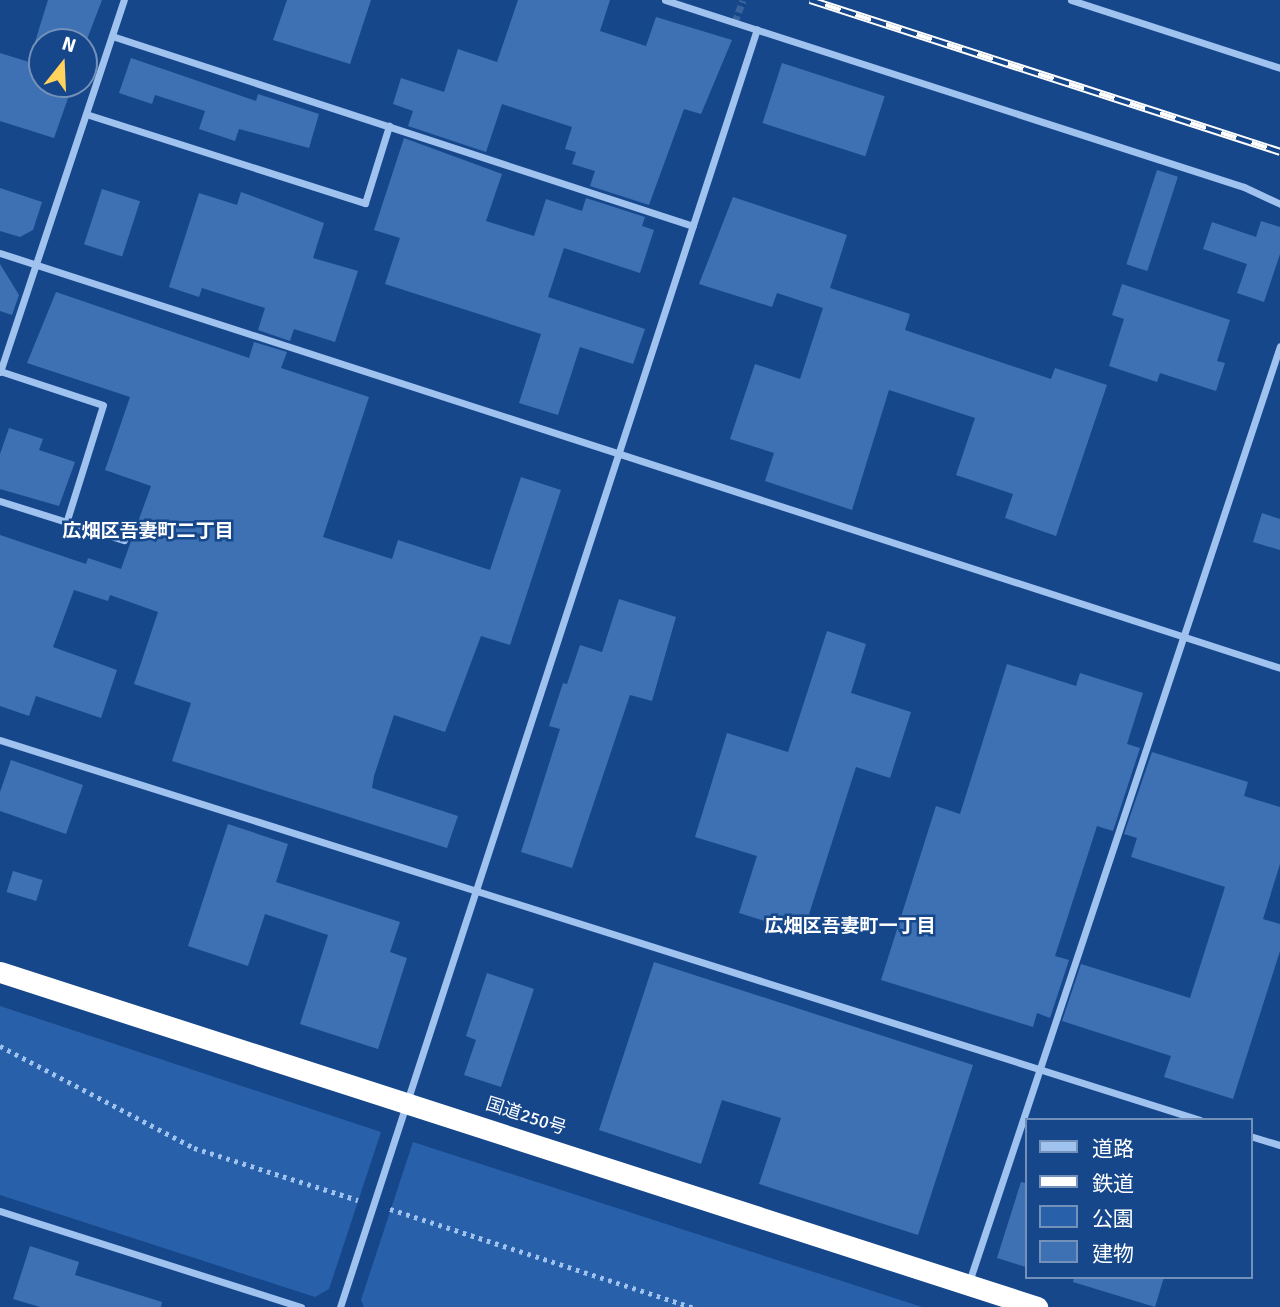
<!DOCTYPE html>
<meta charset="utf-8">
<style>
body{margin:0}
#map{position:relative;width:1280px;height:1307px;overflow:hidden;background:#16478b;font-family:Signika,"Noto Sans JP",sans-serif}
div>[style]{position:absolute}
.green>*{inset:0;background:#2861aa}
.building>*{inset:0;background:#3e71b4;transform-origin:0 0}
.street-tunnel>*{height:7px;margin-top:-3.5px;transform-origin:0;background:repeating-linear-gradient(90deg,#39639c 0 7px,transparent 0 10.5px)}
.path>*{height:4.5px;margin-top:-2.25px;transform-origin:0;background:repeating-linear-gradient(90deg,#9fc2ef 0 3.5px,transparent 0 8.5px)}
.street>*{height:7px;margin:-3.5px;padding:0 3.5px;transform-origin:3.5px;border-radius:3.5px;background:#9fc2ef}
.highway>*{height:21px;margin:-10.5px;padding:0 10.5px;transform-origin:10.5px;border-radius:10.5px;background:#fff}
.rail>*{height:8px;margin-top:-4px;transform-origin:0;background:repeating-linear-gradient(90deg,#16478b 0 16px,#fff 0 32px);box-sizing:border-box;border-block:2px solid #fff}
span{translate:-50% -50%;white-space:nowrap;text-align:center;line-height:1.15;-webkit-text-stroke:5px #16478b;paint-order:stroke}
.street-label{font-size:18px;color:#fff}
.neighbourhood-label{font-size:19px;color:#fff;font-weight:700}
.legend{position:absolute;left:1025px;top:1118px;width:228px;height:161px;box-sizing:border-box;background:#16478b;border:2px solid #7391b9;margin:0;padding:9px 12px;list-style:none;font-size:21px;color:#fff}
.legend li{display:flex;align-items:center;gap:14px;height:35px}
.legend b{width:35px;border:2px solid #7391b9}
.north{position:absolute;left:28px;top:28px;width:70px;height:70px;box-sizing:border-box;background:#16478b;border:2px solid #7391b9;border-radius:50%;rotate:18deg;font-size:19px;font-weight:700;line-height:28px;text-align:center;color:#fff}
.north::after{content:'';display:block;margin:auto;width:24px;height:32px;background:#ffd35d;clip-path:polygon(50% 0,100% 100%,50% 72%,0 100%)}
</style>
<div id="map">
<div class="green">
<div style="clip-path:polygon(0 1006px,381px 1132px,329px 1289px,315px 1297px,0 1195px)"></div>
<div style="clip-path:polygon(413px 1142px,922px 1307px,364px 1307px,361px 1300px)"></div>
</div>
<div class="building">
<div style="clip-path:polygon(48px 0,102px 0,86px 42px,35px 42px)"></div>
<div style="clip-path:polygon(287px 0,371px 0,350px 64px,273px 40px)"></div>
<div style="clip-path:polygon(518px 0,610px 0,600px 31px,646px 46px,656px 17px,732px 40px,701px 114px,684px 109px,649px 205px,590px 186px,595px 171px,572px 164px,576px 152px,565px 149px,572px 127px,502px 104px,486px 152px,408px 126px,413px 111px,393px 104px,401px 78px,444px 92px,458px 49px,497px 62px)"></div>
<div style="clip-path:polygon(0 53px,42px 66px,42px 84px,73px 84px,54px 138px,0 121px)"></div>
<div style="clip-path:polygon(131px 58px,256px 101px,258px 94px,319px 114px,309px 148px,239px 129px,235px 141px,199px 129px,205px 111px,155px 95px,152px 104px,119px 93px)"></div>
<div style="left:782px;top:63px;width:108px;height:63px;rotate:18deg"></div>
<div style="clip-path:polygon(404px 138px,502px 174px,486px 221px,534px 236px,546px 199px,582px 211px,586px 198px,645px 217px,642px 226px,654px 230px,640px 273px,564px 248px,548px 297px,645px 329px,633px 364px,580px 347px,558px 415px,519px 403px,541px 334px,385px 284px,400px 238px,374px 230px)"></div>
<div style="left:1157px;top:170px;width:22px;height:99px;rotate:18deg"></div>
<div style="clip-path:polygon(0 188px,42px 202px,33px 230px,20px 237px,0 231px)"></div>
<div style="left:102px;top:189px;width:40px;height:58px;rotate:18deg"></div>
<div style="clip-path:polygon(241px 192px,324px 223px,313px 258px,358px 271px,335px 342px,294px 329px,290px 341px,258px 330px,265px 308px,202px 288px,199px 297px,169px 287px,199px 193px,237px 205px)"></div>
<div style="clip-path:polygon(733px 197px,847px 235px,830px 288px,910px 314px,905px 330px,1051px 379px,1055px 368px,1107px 385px,1056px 536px,1005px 518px,1013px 494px,956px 475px,975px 418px,889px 390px,852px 510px,765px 481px,774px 453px,730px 439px,755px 364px,800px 379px,823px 308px,777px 293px,772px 307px,699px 284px)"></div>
<div style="clip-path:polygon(1261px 221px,1280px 227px,1280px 254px,1264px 302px,1237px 293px,1247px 264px,1203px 249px,1212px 222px,1256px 237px)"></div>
<div style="clip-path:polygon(0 264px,19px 295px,12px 315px,0 311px)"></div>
<div style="clip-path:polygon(1122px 284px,1230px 320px,1217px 361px,1225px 363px,1216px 391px,1160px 373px,1157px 382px,1109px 366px,1124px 319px,1112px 315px)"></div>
<div style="clip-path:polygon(56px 292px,249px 358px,254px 342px,287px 352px,281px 368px,369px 397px,323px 537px,392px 559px,398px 540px,490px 570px,521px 477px,561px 490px,510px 645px,481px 636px,445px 732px,394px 715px,374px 776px,372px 788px,458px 816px,447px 848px,172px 761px,191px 703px,134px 684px,158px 612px,110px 595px,108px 601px,74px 590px,53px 647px,117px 670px,101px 718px,36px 696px,29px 716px,0 706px,0 535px,86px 564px,88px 558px,121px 569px,151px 486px,105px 470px,130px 397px,27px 363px)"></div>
<div style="clip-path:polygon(9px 428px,43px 439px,39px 450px,75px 462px,59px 506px,0 489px,0 454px)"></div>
<div style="clip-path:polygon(1262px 513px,1280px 519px,1280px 550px,1253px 542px)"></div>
<div style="clip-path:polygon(619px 599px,676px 617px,652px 701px,630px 695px,572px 868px,521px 852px,560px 729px,549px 726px,563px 683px,567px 684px,580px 645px,602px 652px)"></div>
<div style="clip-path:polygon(827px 631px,866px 644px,851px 693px,911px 712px,890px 778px,856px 767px,803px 933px,739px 913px,757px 856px,695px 837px,727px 733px,788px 752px)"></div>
<div style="clip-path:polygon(1007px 664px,1076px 686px,1080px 673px,1143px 693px,1127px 744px,1140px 748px,1113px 831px,1097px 826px,1055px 956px,1069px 960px,1050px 1018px,1037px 1013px,1033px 1027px,881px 980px,936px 806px,960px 814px)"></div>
<div style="clip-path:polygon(1152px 752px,1248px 782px,1244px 796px,1280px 807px,1280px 864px,1263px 919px,1280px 924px,1280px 951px,1233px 1099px,1164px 1077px,1171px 1056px,1062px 1021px,1081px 964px,1190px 998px,1225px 887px,1131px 857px,1137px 838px,1124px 834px)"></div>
<div style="clip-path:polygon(11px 760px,83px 785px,66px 834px,0 811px,0 792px)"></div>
<div style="clip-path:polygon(228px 824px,288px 844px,276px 882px,400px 922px,390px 952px,407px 958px,378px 1049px,300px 1024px,328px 935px,265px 914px,248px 966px,188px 946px)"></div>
<div style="left:13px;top:871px;width:31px;height:22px;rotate:17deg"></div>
<div style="clip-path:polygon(654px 962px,973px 1065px,918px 1235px,759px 1184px,781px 1118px,722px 1100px,701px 1164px,599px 1130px)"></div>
<div style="clip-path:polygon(487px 973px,534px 989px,501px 1087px,464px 1075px,476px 1040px,466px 1036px)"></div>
<div style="clip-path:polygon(1021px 1182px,1026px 1183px,1026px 1267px,997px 1258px)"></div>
<div style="clip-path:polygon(30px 1246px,79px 1262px,75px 1275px,162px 1302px,161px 1307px,40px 1307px,13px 1299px)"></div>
<div style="clip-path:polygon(1074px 1277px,1164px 1277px,1155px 1307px,1073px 1282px)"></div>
</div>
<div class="street-tunnel">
<div style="left:735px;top:22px;width:23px;rotate:-70deg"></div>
</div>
<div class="path">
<div style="left:0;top:1046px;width:219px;rotate:27.7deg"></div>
<div style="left:194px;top:1148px;width:172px;rotate:17.6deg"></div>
<div style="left:390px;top:1209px;width:318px;rotate:18deg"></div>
</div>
<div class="street">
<div style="left:665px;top:0;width:608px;rotate:17.9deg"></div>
<div style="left:1244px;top:187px;width:40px;rotate:25deg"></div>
<div style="left:1071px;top:0;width:220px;rotate:18deg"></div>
<div style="left:112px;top:36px;width:611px;rotate:18.11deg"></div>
<div style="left:86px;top:114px;width:293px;rotate:17.7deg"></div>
<div style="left:365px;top:203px;width:81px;rotate:-72.7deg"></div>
<div style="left:0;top:253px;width:1346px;rotate:17.96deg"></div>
<div style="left:0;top:371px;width:108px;rotate:18.3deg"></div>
<div style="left:103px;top:405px;width:121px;rotate:107.4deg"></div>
<div style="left:0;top:372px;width:392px;rotate:-71.6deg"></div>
<div style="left:0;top:501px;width:130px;rotate:17.5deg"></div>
<div style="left:0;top:740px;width:1259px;rotate:17.57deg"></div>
<div style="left:1250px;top:1136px;width:31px;rotate:17deg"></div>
<div style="left:0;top:1211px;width:316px;rotate:17.7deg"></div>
<div style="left:969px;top:1282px;width:986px;rotate:-71.62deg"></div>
<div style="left:340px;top:1307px;width:1344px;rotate:-71.93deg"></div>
</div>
<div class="highway">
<div style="left:0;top:972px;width:1090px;rotate:17.9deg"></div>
</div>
<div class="rail">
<div style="left:810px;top:0;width:494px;rotate:17.9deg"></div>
</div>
<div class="street-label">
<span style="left:526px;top:1116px;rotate:18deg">国道250号</span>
</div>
<div class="neighbourhood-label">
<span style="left:148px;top:532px">広畑区吾妻町二丁目</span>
<span style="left:850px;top:927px">広畑区吾妻町一丁目</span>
</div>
<ul class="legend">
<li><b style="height:9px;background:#9fc2ef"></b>道路</li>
<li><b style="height:9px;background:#fff"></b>鉄道</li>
<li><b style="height:19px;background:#2861aa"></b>公園</li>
<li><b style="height:19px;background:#3e71b4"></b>建物</li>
</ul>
<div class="north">N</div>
</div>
